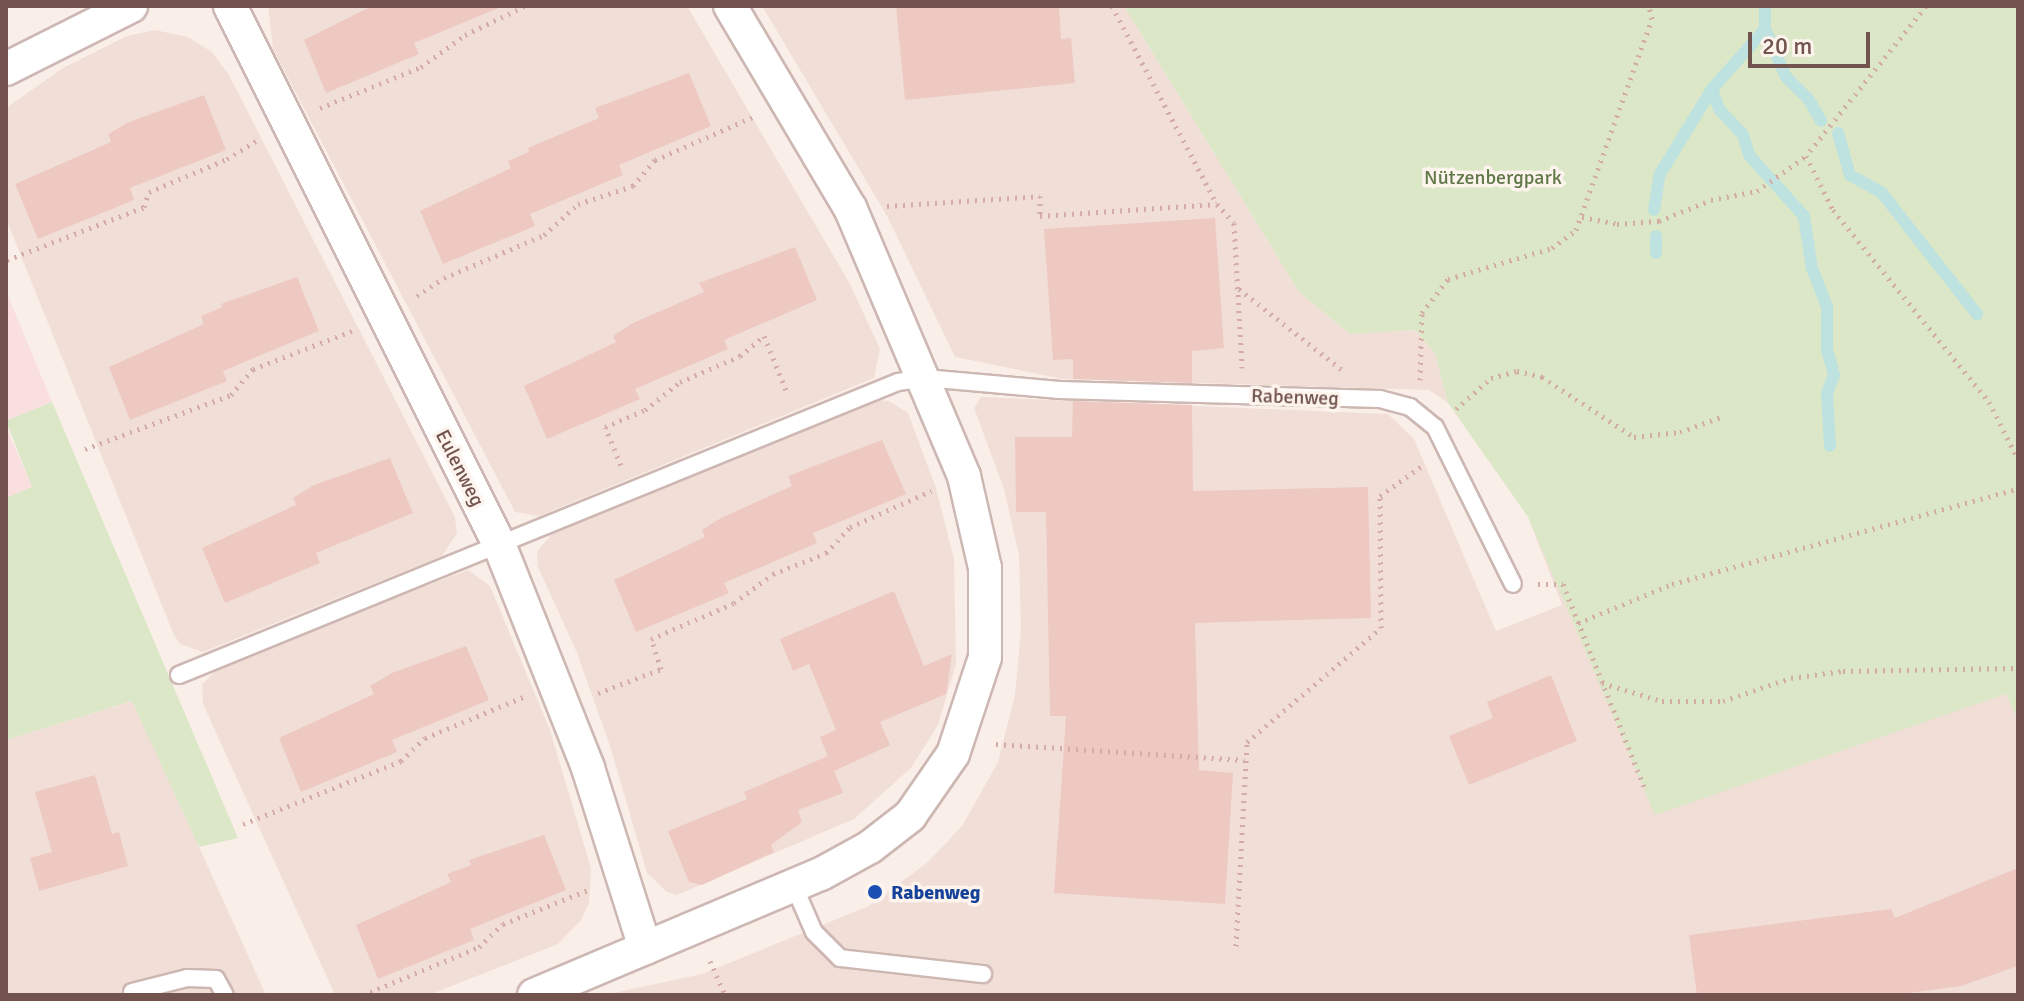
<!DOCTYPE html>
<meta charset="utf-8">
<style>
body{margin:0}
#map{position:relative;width:2024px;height:1001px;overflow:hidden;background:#faefe8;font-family:Signika,sans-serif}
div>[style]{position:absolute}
.residential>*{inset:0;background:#f1dfd7}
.commercial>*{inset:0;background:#f9dfdd}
.green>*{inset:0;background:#dbe7c7}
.stream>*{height:12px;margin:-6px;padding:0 6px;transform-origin:6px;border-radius:6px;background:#bee2df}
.building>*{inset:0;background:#edc9c2}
.path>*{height:5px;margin-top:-2.5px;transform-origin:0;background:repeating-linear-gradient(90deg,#d2aca5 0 2px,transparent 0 8px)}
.roads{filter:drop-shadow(2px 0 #cdb7b2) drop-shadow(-2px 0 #cdb7b2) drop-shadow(0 2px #cdb7b2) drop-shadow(0 -2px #cdb7b2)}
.lane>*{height:16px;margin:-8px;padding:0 8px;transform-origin:8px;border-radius:8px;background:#fff}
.street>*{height:32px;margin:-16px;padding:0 16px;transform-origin:16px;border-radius:16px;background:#fff}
.dots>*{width:22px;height:22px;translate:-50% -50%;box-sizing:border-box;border:4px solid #fdf4ee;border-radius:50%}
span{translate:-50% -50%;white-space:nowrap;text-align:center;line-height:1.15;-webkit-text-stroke:7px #fdf4ee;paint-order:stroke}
.park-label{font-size:20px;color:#607747}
.street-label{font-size:20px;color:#72534e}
.transit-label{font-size:20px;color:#164399;font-weight:700}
.left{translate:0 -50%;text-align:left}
.frame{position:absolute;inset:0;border:8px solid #72534e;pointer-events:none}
.scale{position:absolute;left:1748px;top:32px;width:122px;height:36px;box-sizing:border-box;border:4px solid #72534e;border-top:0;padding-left:10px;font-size:24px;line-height:28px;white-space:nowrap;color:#72534e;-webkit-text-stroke:6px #fdf4ee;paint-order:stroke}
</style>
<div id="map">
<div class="residential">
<div style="clip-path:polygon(268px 6px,687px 6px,850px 284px,880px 349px,874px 378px,539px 516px,515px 512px,273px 49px)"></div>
<div style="clip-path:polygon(762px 6px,1124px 6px,1299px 292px,1350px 334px,1415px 330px,1435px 353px,1448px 403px,1429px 390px,1063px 379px,955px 357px,887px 216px)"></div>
<div style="clip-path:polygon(155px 30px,188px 37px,212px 52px,229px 75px,455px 517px,457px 533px,442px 556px,203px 652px,180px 644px,174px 635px,6px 219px,6px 108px,63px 68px,127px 36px)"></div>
<div style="clip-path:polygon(981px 397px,1388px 414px,1414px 439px,1496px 631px,1562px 605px,1528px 517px,1986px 649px,2018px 720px,2018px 995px,604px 995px,702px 974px,869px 906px,928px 862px,962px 826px,998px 762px,1015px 695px,1021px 630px,1019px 556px,1004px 489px,974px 408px)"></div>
<div style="clip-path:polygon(877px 400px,889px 401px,908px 413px,936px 488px,954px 559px,956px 664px,938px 725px,911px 768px,854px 819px,677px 895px,667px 892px,647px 873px,610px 746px,577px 653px,538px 567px,537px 552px,554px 531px)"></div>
<div style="clip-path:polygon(468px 570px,490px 586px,550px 730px,591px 868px,589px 903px,581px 920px,558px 944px,429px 995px,335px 995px,203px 704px,202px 685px,220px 665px)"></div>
<div style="clip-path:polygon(133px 701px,266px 995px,6px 995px,6px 740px)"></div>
</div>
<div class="commercial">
<div style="clip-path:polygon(6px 291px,52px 402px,6px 421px)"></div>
<div style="clip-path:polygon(6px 427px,32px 487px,6px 498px)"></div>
</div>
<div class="green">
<div style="clip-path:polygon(1124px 6px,2018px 6px,2018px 720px,2006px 694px,1655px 815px,1528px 517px,1448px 403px,1435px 353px,1415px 330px,1350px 334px,1299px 292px)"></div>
<div style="clip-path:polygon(52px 402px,238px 838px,199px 847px,132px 701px,6px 740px,6px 498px,32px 487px,6px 421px)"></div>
</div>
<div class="stream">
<div style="left:1765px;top:29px;width:52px;rotate:66.4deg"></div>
<div style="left:1786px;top:77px;width:33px;rotate:45deg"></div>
<div style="left:1809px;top:100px;width:24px;rotate:60deg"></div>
<div style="left:1712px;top:89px;width:21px;rotate:71deg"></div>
<div style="left:1719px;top:109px;width:35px;rotate:47deg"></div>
<div style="left:1743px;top:135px;width:21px;rotate:73deg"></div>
<div style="left:1749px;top:155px;width:82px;rotate:48deg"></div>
<div style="left:1804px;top:216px;width:53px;rotate:81.3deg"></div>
<div style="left:1812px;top:268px;width:42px;rotate:69deg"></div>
<div style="left:1827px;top:307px;width:43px;rotate:90deg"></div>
<div style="left:1827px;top:350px;width:26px;rotate:74deg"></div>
<div style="left:1834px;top:375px;width:19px;rotate:111deg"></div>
<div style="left:1827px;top:393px;width:53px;rotate:86.8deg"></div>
<div style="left:1838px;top:133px;width:44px;rotate:74.1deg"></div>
<div style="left:1850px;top:175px;width:37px;rotate:29deg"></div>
<div style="left:1882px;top:193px;width:154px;rotate:51.9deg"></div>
<div style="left:1654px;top:210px;width:36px;rotate:-81deg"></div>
<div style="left:1660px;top:174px;width:100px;rotate:-58.5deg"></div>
<div style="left:1712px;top:89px;width:80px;rotate:-48.5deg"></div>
<div style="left:1765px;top:29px;width:23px;rotate:-90deg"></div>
<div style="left:1656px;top:253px;width:17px;rotate:-90deg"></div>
</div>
<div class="building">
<div style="clip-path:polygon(372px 6px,501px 6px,501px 7px,414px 43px,419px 54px,326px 93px,304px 40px)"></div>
<div style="clip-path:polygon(896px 6px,1059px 6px,1061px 39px,1071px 38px,1075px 83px,905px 100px)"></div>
<div style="clip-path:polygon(689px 73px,711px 126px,619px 165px,623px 175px,530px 214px,535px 226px,443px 264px,420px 211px,511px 168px,508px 161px,529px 152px,528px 148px,599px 118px,595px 108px)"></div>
<div style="clip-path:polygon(204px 95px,226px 150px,130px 188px,134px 200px,38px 239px,15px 184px,111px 142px,108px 134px,129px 122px)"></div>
<div style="clip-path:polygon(1215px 218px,1224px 348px,1192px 351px,1192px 383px,1073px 379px,1073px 359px,1053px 360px,1044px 229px)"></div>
<div style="clip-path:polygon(795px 247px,817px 300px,724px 340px,728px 349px,635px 389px,640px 399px,547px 439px,524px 386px,616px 342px,613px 336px,633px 323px,704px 292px,699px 283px)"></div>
<div style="clip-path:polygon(297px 277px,319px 331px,223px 371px,227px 381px,130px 420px,109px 367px,204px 324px,201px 316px,223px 307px,221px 304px)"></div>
<div style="clip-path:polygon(1073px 401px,1192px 405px,1193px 491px,1368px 487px,1371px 618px,1195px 623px,1199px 770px,1233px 773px,1225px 904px,1054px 893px,1066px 716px,1050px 716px,1046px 512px,1016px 512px,1015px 437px,1072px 437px)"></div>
<div style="clip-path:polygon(882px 440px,906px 494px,813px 533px,817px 543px,724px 583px,729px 593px,636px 632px,614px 580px,705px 537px,702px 530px,721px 518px,792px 486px,788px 476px)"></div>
<div style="clip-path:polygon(390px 458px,413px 513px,316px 553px,320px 563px,225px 603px,202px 548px,296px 505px,293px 498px,314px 485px)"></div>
<div style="clip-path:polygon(894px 591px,924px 666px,952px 654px,946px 694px,880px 722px,890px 745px,834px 771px,820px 737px,836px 730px,809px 664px,793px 671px,780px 639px)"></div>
<div style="clip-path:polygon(466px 646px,489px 700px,392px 740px,397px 752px,301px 792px,279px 738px,374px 694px,370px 686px,392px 673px)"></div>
<div style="clip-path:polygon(1551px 675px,1577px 741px,1469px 785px,1449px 736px,1493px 718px,1487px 702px)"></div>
<div style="clip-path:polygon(828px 756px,843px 793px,798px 810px,802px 822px,771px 845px,774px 852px,702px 885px,689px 882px,668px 831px,747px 799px,744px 792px)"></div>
<div style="clip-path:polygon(95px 775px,112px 834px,119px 832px,128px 866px,39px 891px,30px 858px,52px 852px,35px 792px)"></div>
<div style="clip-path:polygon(544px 835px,566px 890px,470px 929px,474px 940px,378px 979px,356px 925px,451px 882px,447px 874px,471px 865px,469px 860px)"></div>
<div style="clip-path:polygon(2018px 868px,2018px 966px,1961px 986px,1893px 995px,1697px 995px,1689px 935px,1891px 909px,1895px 918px)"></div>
</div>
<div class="path">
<div style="left:1112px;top:6px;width:224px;rotate:62.1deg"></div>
<div style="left:1217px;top:204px;width:25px;rotate:48deg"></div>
<div style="left:1234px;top:223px;width:145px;rotate:86.8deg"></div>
<div style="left:1926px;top:6px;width:192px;rotate:128.7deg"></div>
<div style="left:1806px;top:156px;width:60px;rotate:63.4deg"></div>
<div style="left:1833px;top:210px;width:247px;rotate:50.9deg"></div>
<div style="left:1989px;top:402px;width:64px;rotate:63deg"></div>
<div style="left:320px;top:108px;width:109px;rotate:-22.1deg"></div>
<div style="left:421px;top:67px;width:54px;rotate:-36deg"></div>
<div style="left:465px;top:35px;width:67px;rotate:-25.8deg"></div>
<div style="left:887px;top:206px;width:153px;rotate:-3.7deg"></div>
<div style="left:1040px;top:196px;width:20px;rotate:90deg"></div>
<div style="left:1040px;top:216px;width:177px;rotate:-3.9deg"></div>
<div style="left:1582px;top:217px;width:36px;rotate:11deg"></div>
<div style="left:1617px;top:224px;width:42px;rotate:-4.1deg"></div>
<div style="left:1659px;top:221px;width:56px;rotate:-22deg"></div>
<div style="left:1711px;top:200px;width:47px;rotate:-11.1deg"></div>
<div style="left:1757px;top:191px;width:60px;rotate:-35.5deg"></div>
<div style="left:7px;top:260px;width:147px;rotate:-21.1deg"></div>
<div style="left:144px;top:207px;width:16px;rotate:-72deg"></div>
<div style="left:149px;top:192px;width:85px;rotate:-22.9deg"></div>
<div style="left:227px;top:159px;width:36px;rotate:-32deg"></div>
<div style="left:1239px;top:289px;width:130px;rotate:38.1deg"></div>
<div style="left:417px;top:296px;width:32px;rotate:-34deg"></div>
<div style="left:444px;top:278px;width:109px;rotate:-23.3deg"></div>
<div style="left:544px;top:235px;width:46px;rotate:-42.4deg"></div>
<div style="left:578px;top:204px;width:58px;rotate:-18.1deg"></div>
<div style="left:633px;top:186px;width:34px;rotate:-50deg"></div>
<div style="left:655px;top:160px;width:107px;rotate:-23.7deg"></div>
<div style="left:1420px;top:380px;width:67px;rotate:-88.3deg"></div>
<div style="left:1422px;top:313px;width:43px;rotate:-52.6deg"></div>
<div style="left:1448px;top:279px;width:109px;rotate:-16.6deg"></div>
<div style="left:1552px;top:248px;width:30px;rotate:-37deg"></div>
<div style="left:1576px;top:230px;width:224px;rotate:-70.2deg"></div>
<div style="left:1652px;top:19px;width:13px;rotate:-103deg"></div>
<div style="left:1456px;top:409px;width:47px;rotate:-41.5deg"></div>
<div style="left:1491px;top:378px;width:27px;rotate:-15deg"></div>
<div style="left:1517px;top:371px;width:26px;rotate:13deg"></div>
<div style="left:1542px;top:377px;width:110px;rotate:33.1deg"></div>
<div style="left:1634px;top:437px;width:46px;rotate:-6.2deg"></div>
<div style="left:1680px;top:432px;width:44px;rotate:-20.1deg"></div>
<div style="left:85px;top:449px;width:156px;rotate:-20.3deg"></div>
<div style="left:231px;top:395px;width:34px;rotate:-50deg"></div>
<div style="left:253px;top:369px;width:106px;rotate:-21deg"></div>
<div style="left:621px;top:465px;width:41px;rotate:-112.8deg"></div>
<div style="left:605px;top:427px;width:43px;rotate:-23deg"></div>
<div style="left:645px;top:410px;width:45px;rotate:-38.7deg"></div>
<div style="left:680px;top:382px;width:65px;rotate:-23.4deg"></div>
<div style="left:740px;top:356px;width:31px;rotate:-40deg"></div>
<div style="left:764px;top:336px;width:64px;rotate:67.9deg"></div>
<div style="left:1538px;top:584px;width:25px"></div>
<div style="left:1563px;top:584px;width:221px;rotate:68.2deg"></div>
<div style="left:1578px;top:623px;width:102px;rotate:-22.5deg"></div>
<div style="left:1672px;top:584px;width:359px;rotate:-15.4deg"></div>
<div style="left:1602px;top:683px;width:63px;rotate:16.7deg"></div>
<div style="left:1662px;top:701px;width:61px"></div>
<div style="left:1723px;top:701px;width:72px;rotate:-18.7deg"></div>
<div style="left:1791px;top:678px;width:52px;rotate:-7.7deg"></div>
<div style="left:1843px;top:671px;width:175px;rotate:-1deg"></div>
<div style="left:598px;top:693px;width:67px;rotate:-20.9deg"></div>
<div style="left:661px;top:669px;width:32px;rotate:-108deg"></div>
<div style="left:651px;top:639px;width:90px;rotate:-23.4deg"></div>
<div style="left:734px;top:603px;width:49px;rotate:-36.6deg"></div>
<div style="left:773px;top:574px;width:57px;rotate:-21.6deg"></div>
<div style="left:826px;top:553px;width:35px;rotate:-47deg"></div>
<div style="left:850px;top:527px;width:89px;rotate:-24deg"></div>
<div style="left:996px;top:744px;width:249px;rotate:3.7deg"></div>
<div style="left:243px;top:824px;width:170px;rotate:-21.7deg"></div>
<div style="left:401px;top:761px;width:33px;rotate:-44deg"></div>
<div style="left:425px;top:738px;width:106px;rotate:-22.7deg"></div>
<div style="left:1236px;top:946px;width:204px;rotate:-86.9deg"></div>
<div style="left:1247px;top:742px;width:176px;rotate:-40.4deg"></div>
<div style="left:1381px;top:628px;width:132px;rotate:-90.4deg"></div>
<div style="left:1380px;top:496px;width:53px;rotate:-35.8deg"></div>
<div style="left:710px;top:961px;width:37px;rotate:66deg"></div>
<div style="left:363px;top:995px;width:126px;rotate:-22.5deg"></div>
<div style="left:479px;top:947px;width:33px;rotate:-44deg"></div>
<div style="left:503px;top:924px;width:92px;rotate:-21.8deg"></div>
</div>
<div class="roads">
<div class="lane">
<div style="left:179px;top:675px;width:776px;rotate:-22.17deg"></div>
<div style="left:898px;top:382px;width:27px;rotate:-8deg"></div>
<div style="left:925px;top:378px;width:135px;rotate:5.1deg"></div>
<div style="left:1059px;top:390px;width:321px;rotate:1.6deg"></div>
<div style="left:1380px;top:399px;width:31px;rotate:15deg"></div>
<div style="left:1410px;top:407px;width:32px;rotate:39deg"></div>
<div style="left:1435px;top:427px;width:175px;rotate:63.6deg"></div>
<div style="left:794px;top:886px;width:50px;rotate:66.5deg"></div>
<div style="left:814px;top:932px;width:37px;rotate:45deg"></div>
<div style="left:840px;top:958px;width:144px;rotate:6.4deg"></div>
<div style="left:132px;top:992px;width:57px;rotate:-14.3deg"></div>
<div style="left:187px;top:978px;width:29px;rotate:2deg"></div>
<div style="left:216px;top:979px;width:18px;rotate:61deg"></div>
</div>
<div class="street">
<div style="left:230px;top:6px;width:602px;rotate:63.43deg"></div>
<div style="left:499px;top:544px;width:241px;rotate:68.3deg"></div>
<div style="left:588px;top:768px;width:189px;rotate:72.4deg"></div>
<div style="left:6px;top:69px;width:140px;rotate:-26.7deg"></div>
<div style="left:534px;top:995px;width:311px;rotate:-22.9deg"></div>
<div style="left:821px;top:874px;width:56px;rotate:-28.9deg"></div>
<div style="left:870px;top:847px;width:51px;rotate:-37.8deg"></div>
<div style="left:910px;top:816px;width:75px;rotate:-55.3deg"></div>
<div style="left:953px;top:754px;width:102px;rotate:-71.7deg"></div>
<div style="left:985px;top:657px;width:89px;rotate:-90deg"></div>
<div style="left:985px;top:568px;width:94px;rotate:-102.9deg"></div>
<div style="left:964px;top:476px;width:291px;rotate:-113deg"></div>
<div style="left:850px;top:208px;width:235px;rotate:-120.7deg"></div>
</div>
</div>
<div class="dots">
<div style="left:875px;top:892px;background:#1a4fb4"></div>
</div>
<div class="park-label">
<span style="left:1493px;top:177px">Nützenbergpark</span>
</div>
<div class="street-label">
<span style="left:1295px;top:397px;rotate:2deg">Rabenweg</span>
<span style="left:460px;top:468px;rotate:63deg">Eulenweg</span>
</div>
<div class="transit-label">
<span class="left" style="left:891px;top:892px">Rabenweg</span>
</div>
<div class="frame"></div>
<div class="scale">20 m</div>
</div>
